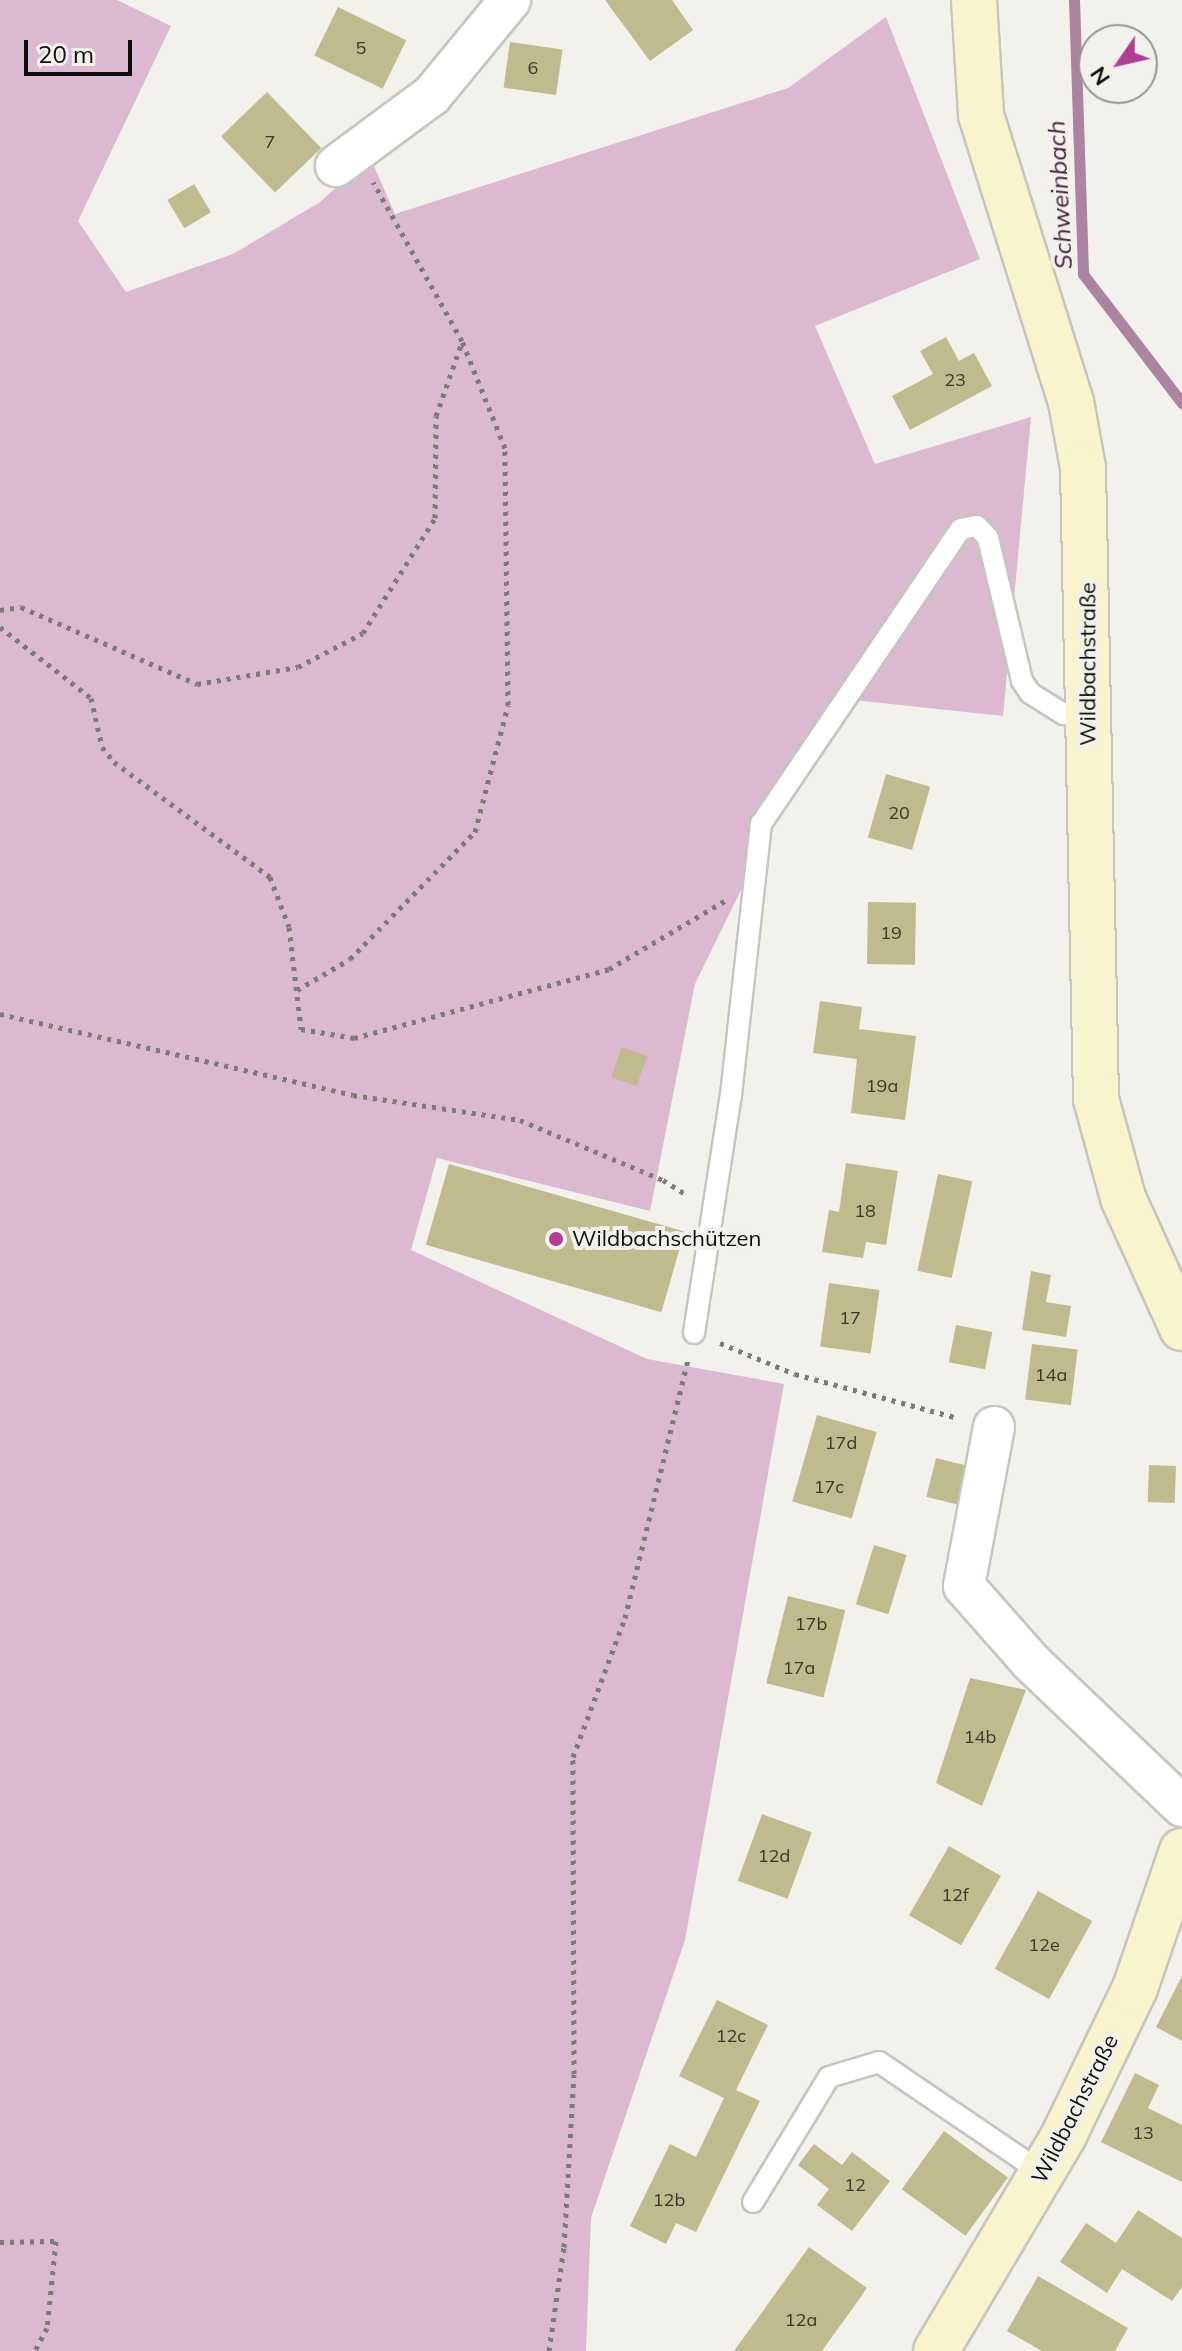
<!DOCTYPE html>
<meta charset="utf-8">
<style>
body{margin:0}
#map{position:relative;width:1182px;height:2351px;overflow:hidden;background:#f2f1eb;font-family:Mulish,sans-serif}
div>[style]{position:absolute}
.green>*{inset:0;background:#dbb9d0}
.stream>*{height:11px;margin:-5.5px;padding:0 5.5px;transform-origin:5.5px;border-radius:5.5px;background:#ab849f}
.building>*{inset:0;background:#bfbb8e;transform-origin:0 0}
.path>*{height:5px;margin-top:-2.5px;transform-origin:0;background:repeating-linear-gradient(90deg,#7b7b77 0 4px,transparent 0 10px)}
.roads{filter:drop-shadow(2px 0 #c6c5bf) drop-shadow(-2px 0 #c6c5bf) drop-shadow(0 2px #c6c5bf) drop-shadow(0 -2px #c6c5bf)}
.lane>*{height:20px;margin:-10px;padding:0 10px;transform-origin:10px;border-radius:10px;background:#fff}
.street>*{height:40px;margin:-20px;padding:0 20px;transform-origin:20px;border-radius:20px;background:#fff}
.secondary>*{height:44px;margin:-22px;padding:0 22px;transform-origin:22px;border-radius:22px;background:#f8f4cd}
.dots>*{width:22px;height:22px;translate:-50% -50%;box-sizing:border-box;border:4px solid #f2f1eb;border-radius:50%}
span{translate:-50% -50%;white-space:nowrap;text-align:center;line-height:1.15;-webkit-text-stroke:8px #f2f1eb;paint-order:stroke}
.number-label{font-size:18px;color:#3a382c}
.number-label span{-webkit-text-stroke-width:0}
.street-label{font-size:22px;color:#0d0d0b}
.poi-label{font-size:22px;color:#0d0d0b}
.left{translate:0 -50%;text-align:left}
.water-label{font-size:24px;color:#48173c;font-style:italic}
.north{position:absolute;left:1078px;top:24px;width:80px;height:80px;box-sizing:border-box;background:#f2f1eb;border:2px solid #969691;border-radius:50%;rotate:236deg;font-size:22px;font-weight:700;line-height:32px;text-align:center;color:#0d0d0b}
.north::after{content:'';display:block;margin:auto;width:28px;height:36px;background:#b03d96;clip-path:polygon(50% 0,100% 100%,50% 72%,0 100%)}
.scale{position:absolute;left:24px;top:40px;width:108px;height:36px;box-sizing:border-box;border:4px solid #0d0d0b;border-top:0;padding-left:10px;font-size:24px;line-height:28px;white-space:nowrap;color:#0d0d0b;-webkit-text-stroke:6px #f2f1eb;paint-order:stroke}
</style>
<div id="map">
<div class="green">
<div style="clip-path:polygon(0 0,117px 0,171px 26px,78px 221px,126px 292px,233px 254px,320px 202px,370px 157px,395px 214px,788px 88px,886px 17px,980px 259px,815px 326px,875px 464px,1031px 417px,1003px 716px,835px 698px,695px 984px,650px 1211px,437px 1158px,411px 1250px,647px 1359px,784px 1384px,685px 1940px,591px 2218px,586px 2351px,0 2351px)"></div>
</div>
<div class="stream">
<div style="left:1074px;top:0;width:274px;rotate:88.1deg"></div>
<div style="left:1083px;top:274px;width:163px;rotate:52.5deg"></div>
</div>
<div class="building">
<div style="clip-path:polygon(605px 0,672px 0,693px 30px,650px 61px)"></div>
<div style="left:338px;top:7px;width:76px;height:54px;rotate:26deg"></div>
<div style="left:510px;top:42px;width:53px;height:46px;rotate:8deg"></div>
<div style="left:267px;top:92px;width:78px;height:64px;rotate:46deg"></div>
<div style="left:194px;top:184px;width:33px;height:31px;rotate:59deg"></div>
<div style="clip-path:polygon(946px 337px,959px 361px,974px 353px,992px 386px,910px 430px,892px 396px,933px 374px,920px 351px)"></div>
<div style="left:886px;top:774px;width:46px;height:66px;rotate:16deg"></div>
<div style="left:868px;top:902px;width:48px;height:62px;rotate:1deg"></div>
<div style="clip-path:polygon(820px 1001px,862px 1007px,859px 1029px,916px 1036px,905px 1120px,851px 1113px,857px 1059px,813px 1053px)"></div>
<div style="left:622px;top:1047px;width:27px;height:32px;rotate:20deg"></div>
<div style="clip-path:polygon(846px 1163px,898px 1171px,886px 1245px,866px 1242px,863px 1258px,822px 1252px,829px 1210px,839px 1212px)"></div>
<div style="left:449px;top:1164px;width:245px;height:84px;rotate:16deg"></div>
<div style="left:938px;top:1174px;width:35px;height:99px;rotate:12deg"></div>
<div style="clip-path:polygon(1031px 1271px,1051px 1275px,1046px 1302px,1071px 1306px,1066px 1337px,1022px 1330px)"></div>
<div style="left:829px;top:1283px;width:51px;height:64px;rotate:8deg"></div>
<div style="left:956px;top:1325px;width:37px;height:38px;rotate:11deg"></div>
<div style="left:1032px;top:1344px;width:46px;height:56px;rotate:7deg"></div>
<div style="left:817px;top:1415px;width:62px;height:90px;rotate:16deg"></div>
<div style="left:936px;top:1458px;width:34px;height:40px;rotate:14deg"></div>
<div style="left:1149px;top:1465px;width:27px;height:37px;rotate:2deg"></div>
<div style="left:874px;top:1545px;width:34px;height:62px;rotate:17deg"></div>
<div style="left:788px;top:1596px;width:59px;height:90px;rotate:14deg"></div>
<div style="clip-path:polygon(970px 1678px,1026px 1690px,982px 1806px,936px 1783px)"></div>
<div style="left:762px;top:1814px;width:53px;height:71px;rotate:20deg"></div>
<div style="left:949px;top:1846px;width:60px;height:80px;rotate:30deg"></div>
<div style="left:1038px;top:1891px;width:62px;height:89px;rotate:29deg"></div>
<div style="clip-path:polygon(1182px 1976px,1182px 2041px,1156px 2027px)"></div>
<div style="clip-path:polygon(717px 2000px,768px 2025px,736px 2090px,760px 2101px,696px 2232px,676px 2223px,666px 2244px,630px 2226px,670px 2144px,696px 2157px,724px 2098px,679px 2076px)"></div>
<div style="clip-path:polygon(1135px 2073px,1159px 2085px,1148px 2108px,1182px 2125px,1182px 2182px,1101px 2142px)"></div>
<div style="left:944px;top:2131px;width:79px;height:72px;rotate:36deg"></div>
<div style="clip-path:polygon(814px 2144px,842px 2165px,852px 2152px,890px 2181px,852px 2231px,817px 2205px,829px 2189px,798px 2165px)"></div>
<div style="clip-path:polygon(1138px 2210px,1182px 2238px,1182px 2287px,1172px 2301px,1122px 2269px,1107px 2293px,1060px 2262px,1086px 2223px,1116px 2243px)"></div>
<div style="clip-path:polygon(809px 2247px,867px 2288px,822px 2351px,734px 2351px)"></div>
<div style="clip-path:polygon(1038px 2276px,1128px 2328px,1115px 2351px,1042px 2351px,1007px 2331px)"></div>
</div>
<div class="path">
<div style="left:0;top:610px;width:21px;rotate:-8deg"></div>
<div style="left:21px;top:607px;width:192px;rotate:23.6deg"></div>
<div style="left:197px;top:684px;width:102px;rotate:-9.6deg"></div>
<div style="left:298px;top:667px;width:73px;rotate:-27.6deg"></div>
<div style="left:363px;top:633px;width:136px;rotate:-57.9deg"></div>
<div style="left:435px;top:518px;width:102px;rotate:-89.4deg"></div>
<div style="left:436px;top:416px;width:78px;rotate:-70.6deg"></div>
<div style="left:0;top:627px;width:115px;rotate:38deg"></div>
<div style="left:91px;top:698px;width:50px;rotate:77.3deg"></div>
<div style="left:102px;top:747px;width:19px;rotate:51deg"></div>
<div style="left:114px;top:762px;width:194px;rotate:36.4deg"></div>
<div style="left:270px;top:877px;width:53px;rotate:69.2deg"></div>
<div style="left:289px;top:927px;width:103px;rotate:83.3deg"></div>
<div style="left:301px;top:1029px;width:54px;rotate:9.6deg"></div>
<div style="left:354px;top:1038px;width:264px;rotate:-15.1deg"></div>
<div style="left:609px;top:969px;width:136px;rotate:-30.5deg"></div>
<div style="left:297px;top:990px;width:61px;rotate:-30.3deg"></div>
<div style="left:350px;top:959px;width:178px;rotate:-45.5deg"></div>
<div style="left:475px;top:832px;width:131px;rotate:-75.4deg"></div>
<div style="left:508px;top:705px;width:257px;rotate:-90.7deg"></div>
<div style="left:505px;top:448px;width:115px;rotate:-111.9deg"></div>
<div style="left:462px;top:341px;width:182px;rotate:-119.2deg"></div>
<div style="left:0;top:1014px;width:362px;rotate:12.9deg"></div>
<div style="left:353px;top:1095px;width:169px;rotate:8.5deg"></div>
<div style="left:520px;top:1120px;width:155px;rotate:22.8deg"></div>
<div style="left:663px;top:1180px;width:28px;rotate:32deg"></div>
<div style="left:720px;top:1343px;width:81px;rotate:22.5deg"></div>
<div style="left:795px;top:1374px;width:169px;rotate:15.1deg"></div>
<div style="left:0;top:2242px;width:56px;rotate:-1deg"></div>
<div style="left:56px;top:2241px;width:87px;rotate:95.9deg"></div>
<div style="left:47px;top:2328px;width:26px;rotate:118deg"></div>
<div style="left:549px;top:2351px;width:105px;rotate:-81.8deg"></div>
<div style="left:564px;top:2247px;width:173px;rotate:-86.7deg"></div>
<div style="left:574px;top:2074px;width:317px;rotate:-90.2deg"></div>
<div style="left:573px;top:1757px;width:148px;rotate:-69.5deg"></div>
<div style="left:625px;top:1618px;width:267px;rotate:-76.3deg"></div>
</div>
<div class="roads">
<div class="lane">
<div style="left:694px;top:1333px;width:241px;rotate:-81.2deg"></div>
<div style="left:731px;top:1095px;width:273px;rotate:-83.7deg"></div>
<div style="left:761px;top:824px;width:356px;rotate:-55.9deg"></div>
<div style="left:961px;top:529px;width:16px;rotate:-11deg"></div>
<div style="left:977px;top:526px;width:16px;rotate:47deg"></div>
<div style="left:988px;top:538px;width:147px;rotate:76.6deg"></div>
<div style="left:1022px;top:681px;width:14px;rotate:56deg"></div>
<div style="left:1030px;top:693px;width:40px;rotate:32deg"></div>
<div style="left:1064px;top:714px;width:25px;rotate:-7deg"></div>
<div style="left:753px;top:2202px;width:146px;rotate:-58.7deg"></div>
<div style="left:829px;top:2077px;width:52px;rotate:-16.7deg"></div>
<div style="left:879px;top:2062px;width:199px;rotate:34.2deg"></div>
</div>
<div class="street">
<div style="left:336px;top:166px;width:119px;rotate:-36.5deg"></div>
<div style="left:432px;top:95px;width:123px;rotate:-50.6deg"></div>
<div style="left:994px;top:1427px;width:162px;rotate:100.7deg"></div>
<div style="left:964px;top:1586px;width:101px;rotate:48.6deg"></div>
<div style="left:1031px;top:1662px;width:209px;rotate:43.6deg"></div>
</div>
<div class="secondary">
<div style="left:974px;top:0;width:115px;rotate:86.5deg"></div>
<div style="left:981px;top:115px;width:301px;rotate:72.6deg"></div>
<div style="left:1071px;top:402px;width:67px;rotate:79.7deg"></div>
<div style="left:1083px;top:468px;width:631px;rotate:88.82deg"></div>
<div style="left:1096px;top:1099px;width:103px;rotate:74.7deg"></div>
<div style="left:1123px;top:1198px;width:143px;rotate:65.6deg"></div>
<div style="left:936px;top:2351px;width:251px;rotate:-59.3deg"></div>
<div style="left:1064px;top:2135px;width:163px;rotate:-64.2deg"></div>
<div style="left:1135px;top:1988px;width:145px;rotate:-71.1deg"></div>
</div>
</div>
<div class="dots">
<div style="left:556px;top:1239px;background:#b03d96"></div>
</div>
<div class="number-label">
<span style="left:361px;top:48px">5</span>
<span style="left:533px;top:68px">6</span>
<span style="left:270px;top:142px">7</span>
<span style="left:955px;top:380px">23</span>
<span style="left:899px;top:813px">20</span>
<span style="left:891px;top:933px">19</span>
<span style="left:882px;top:1086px">19a</span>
<span style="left:865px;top:1211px">18</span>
<span style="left:850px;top:1318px">17</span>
<span style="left:1051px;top:1375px">14a</span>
<span style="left:841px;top:1443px">17d</span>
<span style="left:829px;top:1487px">17c</span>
<span style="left:811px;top:1624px">17b</span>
<span style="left:799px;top:1668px">17a</span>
<span style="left:980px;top:1737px">14b</span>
<span style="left:774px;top:1856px">12d</span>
<span style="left:955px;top:1895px">12f</span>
<span style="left:1044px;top:1945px">12e</span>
<span style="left:731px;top:2036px">12c</span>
<span style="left:1143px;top:2133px">13</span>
<span style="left:855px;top:2185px">12</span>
<span style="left:669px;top:2200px">12b</span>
<span style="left:801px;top:2320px">12a</span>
</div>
<div class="street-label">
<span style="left:1088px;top:664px;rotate:-90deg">Wildbachstraße</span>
<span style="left:1075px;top:2109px;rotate:-63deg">Wildbachstraße</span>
</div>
<div class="poi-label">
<span class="left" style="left:572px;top:1239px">Wildbachschützen</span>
</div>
<div class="water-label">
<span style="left:1060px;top:195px;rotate:-93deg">Schweinbach</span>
</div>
<div class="north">N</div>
<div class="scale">20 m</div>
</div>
